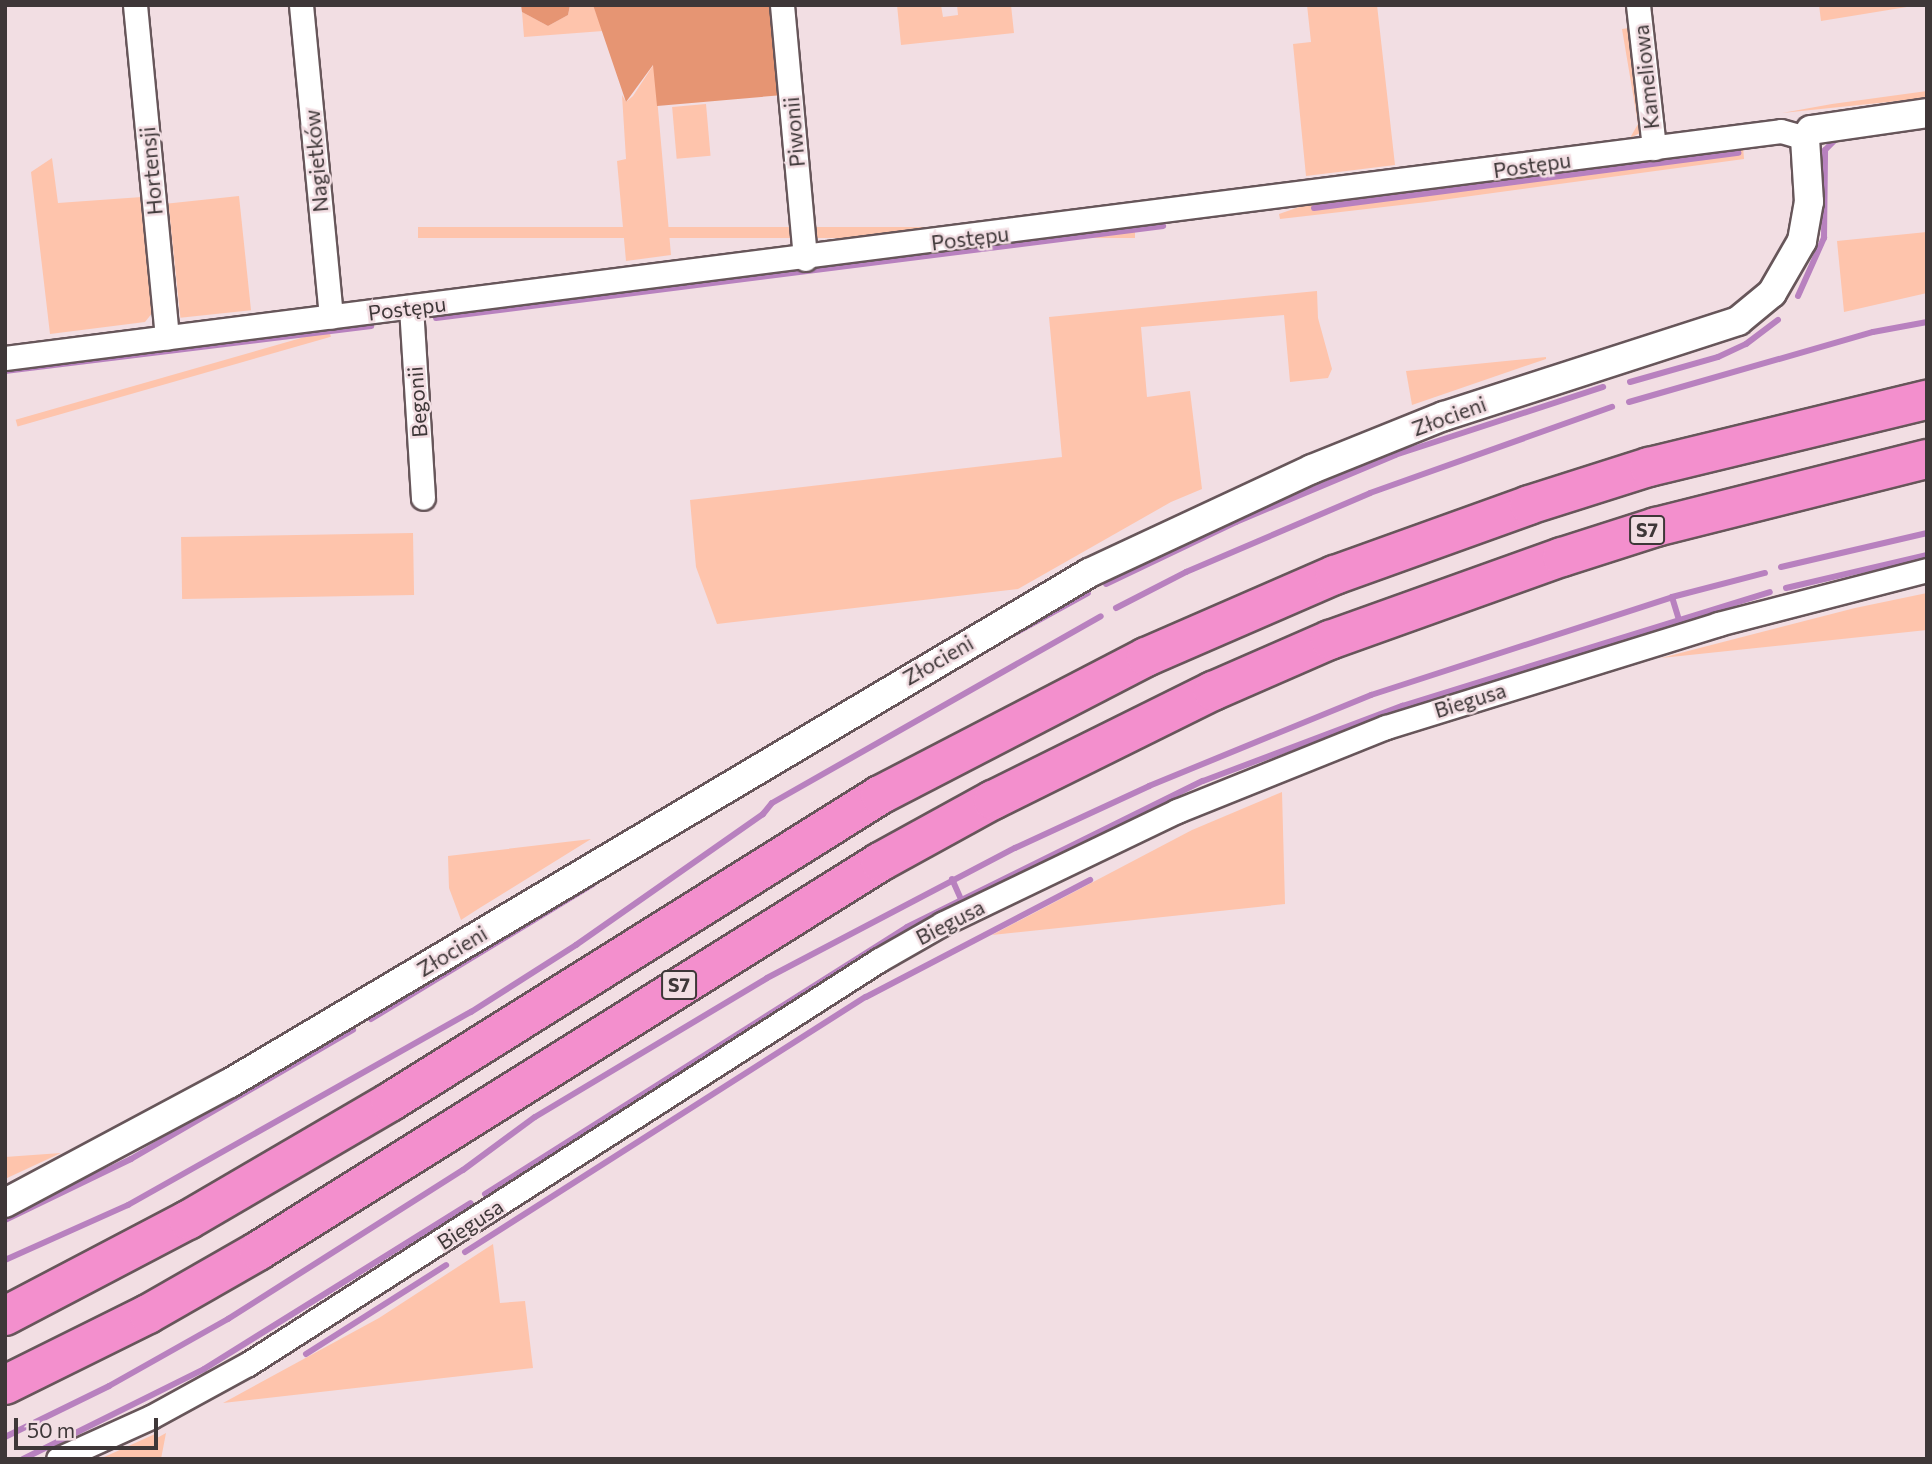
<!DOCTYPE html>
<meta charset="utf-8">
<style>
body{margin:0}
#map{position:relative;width:1932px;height:1464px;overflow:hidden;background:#f2dee3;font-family:Commissioner,sans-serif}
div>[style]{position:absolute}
.green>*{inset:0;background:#fec4ac;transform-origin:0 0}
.forest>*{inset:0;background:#e69573}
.stream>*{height:6px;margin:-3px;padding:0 3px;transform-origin:3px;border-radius:3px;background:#b881bf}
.roads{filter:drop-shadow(2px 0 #67565a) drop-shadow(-2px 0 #67565a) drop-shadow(0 2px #67565a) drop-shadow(0 -2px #67565a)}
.minor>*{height:23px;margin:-11.5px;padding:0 11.5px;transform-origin:11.5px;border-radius:11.5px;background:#fff}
.tertiary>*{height:28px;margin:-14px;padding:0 14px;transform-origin:14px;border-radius:14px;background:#fff}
.motorway>*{height:38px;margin:-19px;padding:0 19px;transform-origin:19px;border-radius:19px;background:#f38fcd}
span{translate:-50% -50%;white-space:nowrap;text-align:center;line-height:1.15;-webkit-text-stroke:5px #f2dee3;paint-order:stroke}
.shield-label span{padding:2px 5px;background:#f2dee3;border:2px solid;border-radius:5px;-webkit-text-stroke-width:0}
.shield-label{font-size:19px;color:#3e3738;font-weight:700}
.street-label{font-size:21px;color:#3e3738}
.frame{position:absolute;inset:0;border:7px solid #3e3738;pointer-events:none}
.scale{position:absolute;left:14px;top:1418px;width:144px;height:32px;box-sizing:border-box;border:4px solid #3e3738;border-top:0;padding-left:9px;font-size:21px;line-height:24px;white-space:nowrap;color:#3e3738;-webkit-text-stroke:5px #f2dee3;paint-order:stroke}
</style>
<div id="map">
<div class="green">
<div style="clip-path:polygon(570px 5px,593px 5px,603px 31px,524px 37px,522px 12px,548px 26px,568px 15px)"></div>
<div style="clip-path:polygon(897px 5px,941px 5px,943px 17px,958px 15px,957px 5px,1011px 5px,1014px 33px,901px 45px)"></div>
<div style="clip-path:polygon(1307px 5px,1377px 5px,1395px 165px,1306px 176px,1293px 44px,1311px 42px)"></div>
<div style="clip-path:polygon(1819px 5px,1919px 5px,1821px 21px)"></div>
<div style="clip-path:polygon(1629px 28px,1635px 33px,1644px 131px,1630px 138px,1638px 124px,1622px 29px)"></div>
<div style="clip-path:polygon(654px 64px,671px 255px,626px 261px,617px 161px,626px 159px,622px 95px,626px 102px,633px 96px)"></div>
<div style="clip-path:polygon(1927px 91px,1927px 98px,1782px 113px,1832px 104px)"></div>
<div style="left:706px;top:104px;width:52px;height:34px;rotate:85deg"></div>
<div style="clip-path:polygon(1743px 146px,1744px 159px,1427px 202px,1280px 219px,1279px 214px,1305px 205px)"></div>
<div style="clip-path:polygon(52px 158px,58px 203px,142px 197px,153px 312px,145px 322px,50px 334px,31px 172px)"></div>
<div style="left:239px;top:196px;width:115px;height:71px;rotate:84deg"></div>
<div style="left:1135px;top:227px;width:11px;height:717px;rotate:90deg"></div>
<div style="clip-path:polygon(1927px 232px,1927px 293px,1844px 312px,1837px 241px)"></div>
<div style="clip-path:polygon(1317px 291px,1318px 318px,1332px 369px,1328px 378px,1290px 382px,1284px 315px,1141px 327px,1147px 397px,1190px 391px,1202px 489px,1171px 502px,1018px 589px,717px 624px,696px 567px,690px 500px,1062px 457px,1049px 317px)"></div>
<div style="left:329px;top:330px;width:7px;height:326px;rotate:74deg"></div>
<div style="clip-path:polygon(1546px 357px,1546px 359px,1412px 405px,1406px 371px)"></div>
<div style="left:413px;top:533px;width:62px;height:232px;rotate:89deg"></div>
<div style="clip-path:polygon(1927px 593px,1927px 630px,1661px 658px,1855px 608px)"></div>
<div style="clip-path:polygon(1282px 792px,1285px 904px,992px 935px,1192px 830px)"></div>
<div style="clip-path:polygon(591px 839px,478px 909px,461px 920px,449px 888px,448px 856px)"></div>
<div style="clip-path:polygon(61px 1153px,5px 1179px,5px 1157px)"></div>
<div style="clip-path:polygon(493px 1244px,500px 1303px,525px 1301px,533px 1368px,223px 1403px,379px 1318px)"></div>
<div style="clip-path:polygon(166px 1433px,161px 1459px,102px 1458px,155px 1434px,157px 1438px)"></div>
</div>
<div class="forest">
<div style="clip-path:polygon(521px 5px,570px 5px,568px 15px,548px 26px,522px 12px)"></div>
<div style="clip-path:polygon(593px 5px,776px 5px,783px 95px,657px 106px,653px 65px,626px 102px)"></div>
</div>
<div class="stream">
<div style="left:1314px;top:208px;width:428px;rotate:-7.4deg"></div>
<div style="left:1798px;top:296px;width:64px;rotate:-65.9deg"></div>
<div style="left:1824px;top:238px;width:88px;rotate:-89.3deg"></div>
<div style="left:1825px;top:150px;width:16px;rotate:-45deg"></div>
<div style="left:436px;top:318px;width:733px;rotate:-7.21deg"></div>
<div style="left:5px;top:371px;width:369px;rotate:-7deg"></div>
<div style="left:1630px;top:382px;width:91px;rotate:-15.9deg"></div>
<div style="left:1718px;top:357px;width:31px;rotate:-25deg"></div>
<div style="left:1746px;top:344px;width:40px;rotate:-37deg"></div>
<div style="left:1629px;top:402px;width:254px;rotate:-16deg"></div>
<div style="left:1873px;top:332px;width:55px;rotate:-10.5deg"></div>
<div style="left:1781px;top:567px;width:150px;rotate:-13.1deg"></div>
<div style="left:1106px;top:584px;width:144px;rotate:-25.5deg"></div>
<div style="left:1236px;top:522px;width:173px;rotate:-22.8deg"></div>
<div style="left:1395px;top:455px;width:219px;rotate:-18.1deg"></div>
<div style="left:1786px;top:588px;width:145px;rotate:-13.2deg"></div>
<div style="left:1672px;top:597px;width:21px;rotate:73deg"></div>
<div style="left:1116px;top:608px;width:79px;rotate:-27.2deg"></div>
<div style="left:1186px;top:572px;width:200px;rotate:-23.2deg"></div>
<div style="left:1370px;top:493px;width:257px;rotate:-19.6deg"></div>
<div style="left:1015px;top:633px;width:83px;rotate:-28.7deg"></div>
<div style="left:952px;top:879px;width:22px;rotate:66deg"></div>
<div style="left:371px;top:1019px;width:260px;rotate:-31.3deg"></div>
<div style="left:485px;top:1194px;width:499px;rotate:-32.3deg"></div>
<div style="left:907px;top:927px;width:330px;rotate:-26.3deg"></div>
<div style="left:1203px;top:781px;width:213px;rotate:-20.7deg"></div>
<div style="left:1402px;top:706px;width:385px;rotate:-17.2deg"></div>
<div style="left:5px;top:1220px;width:140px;rotate:-25.8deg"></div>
<div style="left:131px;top:1159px;width:257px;rotate:-30.2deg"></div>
<div style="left:465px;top:1252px;width:475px;rotate:-32.5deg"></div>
<div style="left:866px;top:997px;width:253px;rotate:-27.6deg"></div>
<div style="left:5px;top:1260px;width:135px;rotate:-24.1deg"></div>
<div style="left:128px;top:1205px;width:394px;rotate:-29.4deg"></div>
<div style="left:471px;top:1012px;width:125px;rotate:-32.5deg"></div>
<div style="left:576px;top:945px;width:228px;rotate:-35deg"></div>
<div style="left:763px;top:814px;width:14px;rotate:-51deg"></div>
<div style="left:772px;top:803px;width:378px;rotate:-29.6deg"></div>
<div style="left:306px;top:1354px;width:166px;rotate:-32.4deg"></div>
<div style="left:5px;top:1437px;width:116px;rotate:-26.1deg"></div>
<div style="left:109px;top:1386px;width:137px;rotate:-29.4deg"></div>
<div style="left:228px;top:1319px;width:278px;rotate:-32.4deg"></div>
<div style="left:463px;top:1170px;width:89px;rotate:-36.4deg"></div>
<div style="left:535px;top:1117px;width:270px;rotate:-30.9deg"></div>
<div style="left:767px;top:978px;width:280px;rotate:-27.7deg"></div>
<div style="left:1015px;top:848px;width:148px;rotate:-24.8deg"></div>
<div style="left:1149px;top:786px;width:240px;rotate:-22.3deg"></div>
<div style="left:1371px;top:695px;width:317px;rotate:-18deg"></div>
<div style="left:1672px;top:597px;width:96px;rotate:-14.5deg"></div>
<div style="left:23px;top:1459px;width:202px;rotate:-26.4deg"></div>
<div style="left:204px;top:1369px;width:314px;rotate:-31.9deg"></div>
</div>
<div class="roads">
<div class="minor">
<div style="left:135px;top:5px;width:334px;rotate:84.5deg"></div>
<div style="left:301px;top:5px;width:313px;rotate:84.5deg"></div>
<div style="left:782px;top:5px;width:255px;rotate:84.8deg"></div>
<div style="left:1638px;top:5px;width:144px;rotate:83.6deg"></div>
<div style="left:411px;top:307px;width:191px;rotate:86.4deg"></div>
<div style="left:5px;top:358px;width:1790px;rotate:-7.28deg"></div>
<div style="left:1781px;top:131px;width:25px;rotate:16deg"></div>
<div style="left:58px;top:1459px;width:102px;rotate:-24.3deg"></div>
<div style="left:151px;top:1417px;width:111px;rotate:-28.7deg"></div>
<div style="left:248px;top:1364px;width:749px;rotate:-32.63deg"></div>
<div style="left:879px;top:960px;width:73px;rotate:-29.7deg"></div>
<div style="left:942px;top:924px;width:261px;rotate:-25.7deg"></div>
<div style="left:1177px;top:811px;width:225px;rotate:-21.9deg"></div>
<div style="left:1386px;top:727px;width:348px;rotate:-17.2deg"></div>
<div style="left:1718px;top:624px;width:216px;rotate:-14.5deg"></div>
</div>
<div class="tertiary">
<div style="left:5px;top:1203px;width:255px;rotate:-28.1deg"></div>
<div style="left:230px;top:1083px;width:999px;rotate:-30.7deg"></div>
<div style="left:1089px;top:573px;width:246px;rotate:-25deg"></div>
<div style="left:1312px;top:469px;width:142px;rotate:-21.9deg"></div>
<div style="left:1444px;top:416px;width:309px;rotate:-17.9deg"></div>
<div style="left:1738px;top:321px;width:44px;rotate:-39.5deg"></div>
<div style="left:1772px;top:293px;width:60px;rotate:-60deg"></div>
<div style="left:1802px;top:241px;width:40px;rotate:-80deg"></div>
<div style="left:1809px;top:202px;width:64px;rotate:-93.6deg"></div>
<div style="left:1805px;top:138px;width:10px;rotate:-53deg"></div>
<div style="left:1811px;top:130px;width:117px;rotate:-8.3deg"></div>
</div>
<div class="motorway">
<div style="left:5px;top:1316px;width:207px;rotate:-27.7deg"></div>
<div style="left:188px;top:1220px;width:234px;rotate:-30.3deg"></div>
<div style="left:390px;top:1102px;width:578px;rotate:-32.07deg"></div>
<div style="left:880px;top:795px;width:300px;rotate:-27.4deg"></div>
<div style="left:1146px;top:657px;width:206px;rotate:-23.5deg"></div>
<div style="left:1335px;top:575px;width:206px;rotate:-19.8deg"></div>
<div style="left:1529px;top:505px;width:126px;rotate:-17.6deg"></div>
<div style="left:1649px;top:467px;width:286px;rotate:-13.6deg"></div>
<div style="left:5px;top:1385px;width:160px;rotate:-26.4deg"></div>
<div style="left:148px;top:1314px;width:127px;rotate:-29.8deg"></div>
<div style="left:258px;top:1251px;width:734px;rotate:-32.02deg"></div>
<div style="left:880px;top:862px;width:129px;rotate:-28.8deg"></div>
<div style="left:993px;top:800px;width:246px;rotate:-26.4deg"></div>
<div style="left:1213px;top:691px;width:128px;rotate:-23.6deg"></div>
<div style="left:1330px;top:640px;width:246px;rotate:-19.7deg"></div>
<div style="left:1562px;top:557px;width:99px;rotate:-17.7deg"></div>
<div style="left:1656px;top:527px;width:279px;rotate:-14.1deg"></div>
</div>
</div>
<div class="shield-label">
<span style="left:1647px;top:530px">S7</span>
<span style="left:679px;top:985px">S7</span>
</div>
<div class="street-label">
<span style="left:1646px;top:77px;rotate:-96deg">Kameliowa</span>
<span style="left:794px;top:132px;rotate:-95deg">Piwonii</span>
<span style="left:316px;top:161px;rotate:-95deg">Nagietków</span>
<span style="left:1532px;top:165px;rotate:-8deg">Postępu</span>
<span style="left:151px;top:171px;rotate:-95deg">Hortensji</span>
<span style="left:970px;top:238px;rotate:-7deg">Postępu</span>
<span style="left:407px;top:308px;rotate:-7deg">Postępu</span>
<span style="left:417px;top:402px;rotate:-94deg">Begonii</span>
<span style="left:1449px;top:416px;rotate:-20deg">Złocieni</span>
<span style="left:938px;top:660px;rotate:-30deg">Złocieni</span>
<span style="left:1470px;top:700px;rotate:-17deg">Biegusa</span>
<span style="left:950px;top:922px;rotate:-27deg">Biegusa</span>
<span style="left:452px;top:951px;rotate:-31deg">Złocieni</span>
<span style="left:470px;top:1224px;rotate:-33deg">Biegusa</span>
</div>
<div class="frame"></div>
<div class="scale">50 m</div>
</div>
